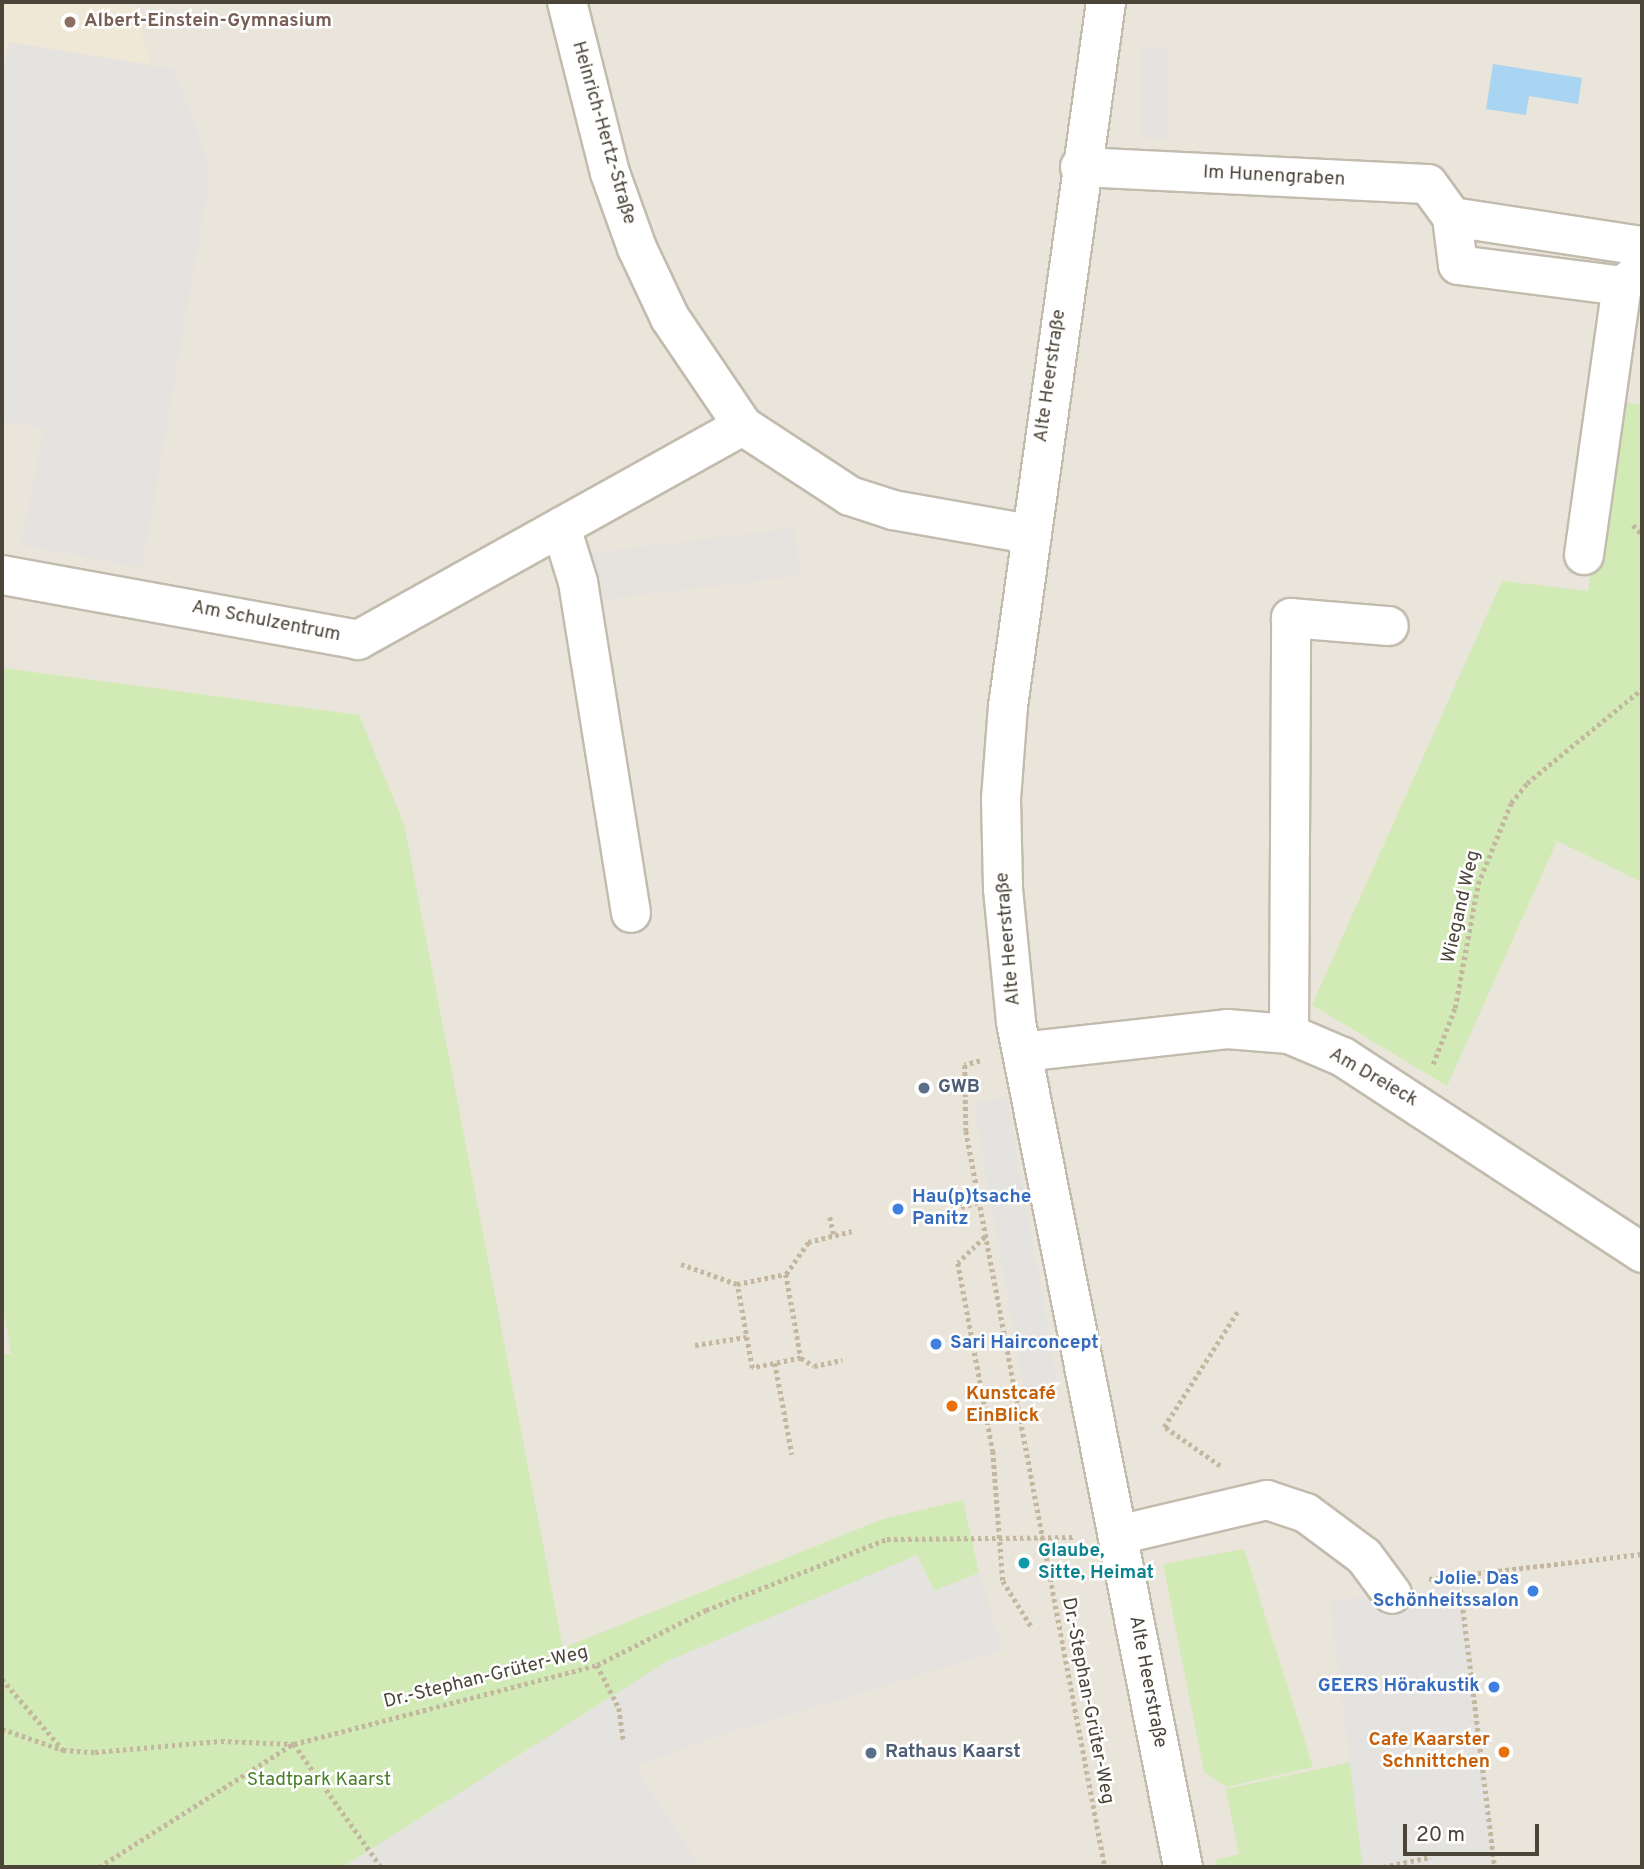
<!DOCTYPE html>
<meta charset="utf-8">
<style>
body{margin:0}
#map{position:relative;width:1644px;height:1869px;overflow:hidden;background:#f6f3ec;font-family:Overpass,sans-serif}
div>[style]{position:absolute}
.residential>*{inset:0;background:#eae5da;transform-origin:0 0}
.industrial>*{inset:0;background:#e6e2dd;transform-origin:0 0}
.education>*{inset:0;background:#efe8d6}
.green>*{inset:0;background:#d2eab5}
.parking>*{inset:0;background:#e5e3e0;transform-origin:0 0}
.water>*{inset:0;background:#a9d4f2}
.path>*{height:4.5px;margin-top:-2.25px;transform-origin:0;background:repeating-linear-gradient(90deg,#c4b79f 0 3.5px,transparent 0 7px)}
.roads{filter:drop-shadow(2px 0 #c2bbae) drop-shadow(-2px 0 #c2bbae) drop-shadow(0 2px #c2bbae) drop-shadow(0 -2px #c2bbae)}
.minor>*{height:38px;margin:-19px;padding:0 19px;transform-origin:19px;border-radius:19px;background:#fff}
.dots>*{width:19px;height:19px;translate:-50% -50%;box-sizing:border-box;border:4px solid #fff;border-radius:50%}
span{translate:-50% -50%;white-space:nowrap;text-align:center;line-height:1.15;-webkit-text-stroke:5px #fff;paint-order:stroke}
.education-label{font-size:19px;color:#785e54;font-weight:700}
.left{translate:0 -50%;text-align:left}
.street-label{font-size:19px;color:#4b4439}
.service-label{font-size:19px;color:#4e5e75;font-weight:700}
.shop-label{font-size:19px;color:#366cbe;font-weight:700}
.right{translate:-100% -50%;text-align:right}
.food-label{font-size:19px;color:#c56008;font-weight:700}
.culture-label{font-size:19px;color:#0d838f;font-weight:700}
.park-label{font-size:19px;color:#4a7f2a}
.frame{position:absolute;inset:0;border:4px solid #4b4439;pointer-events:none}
.scale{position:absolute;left:1403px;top:1824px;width:136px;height:32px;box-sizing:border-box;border:4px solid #4b4439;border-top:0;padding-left:9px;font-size:21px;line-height:24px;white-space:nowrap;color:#4b4439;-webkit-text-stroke:5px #fff;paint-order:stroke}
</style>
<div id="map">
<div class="residential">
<div style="left:2px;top:2px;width:1640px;height:1865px"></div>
</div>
<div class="industrial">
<div style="left:794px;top:528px;width:48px;height:208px;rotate:83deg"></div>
</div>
<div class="education">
<div style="clip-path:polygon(2px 2px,133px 2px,151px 65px,9px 42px,2px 76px)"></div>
</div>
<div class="green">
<div style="clip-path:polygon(1613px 401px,1642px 405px,1642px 882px,1557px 841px,1447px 1086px,1312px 1005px,1502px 581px,1588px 591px)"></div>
<div style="clip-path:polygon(2px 668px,359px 715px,404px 824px,563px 1648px,880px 1520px,963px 1500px,979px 1573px,933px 1591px,916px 1556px,666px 1662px,343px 1867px,2px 1867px,2px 1354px,11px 1354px,2px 1300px)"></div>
<div style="clip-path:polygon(1244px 1549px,1313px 1767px,1227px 1787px,1204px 1772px,1163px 1564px)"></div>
<div style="clip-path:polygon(1351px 1762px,1367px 1867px,1216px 1867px,1215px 1860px,1239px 1854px,1226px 1789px)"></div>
</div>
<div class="parking">
<div style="clip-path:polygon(9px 42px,174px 69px,206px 153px,208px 188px,142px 568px,21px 545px,44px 429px,2px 421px,2px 76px)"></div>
<div style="left:1142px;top:48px;width:26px;height:90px"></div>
<div style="left:1007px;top:1097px;width:305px;height:34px;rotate:80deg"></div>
<div style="clip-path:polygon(917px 1555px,934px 1591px,979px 1573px,1003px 1650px,706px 1740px,635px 1767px,700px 1867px,343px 1867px,666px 1662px)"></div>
<div style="left:1461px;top:1585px;width:284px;height:132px;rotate:83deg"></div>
</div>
<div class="water">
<div style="clip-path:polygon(1493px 64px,1582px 78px,1578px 104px,1529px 96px,1526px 115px,1486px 109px)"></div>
</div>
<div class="path">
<div style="left:1633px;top:525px;width:13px;rotate:45deg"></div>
<div style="left:980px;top:1061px;width:16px;rotate:165deg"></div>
<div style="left:965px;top:1065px;width:66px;rotate:89.1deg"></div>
<div style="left:966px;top:1131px;width:749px;rotate:79.31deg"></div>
<div style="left:1433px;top:1064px;width:60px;rotate:-68.6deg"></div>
<div style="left:1455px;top:1008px;width:126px;rotate:-79.5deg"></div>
<div style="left:1478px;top:884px;width:87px;rotate:-67.8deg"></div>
<div style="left:1511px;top:803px;width:26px;rotate:-51deg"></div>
<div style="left:1527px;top:783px;width:149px;rotate:-39.3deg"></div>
<div style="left:961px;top:1207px;width:19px;rotate:-16deg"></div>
<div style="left:830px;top:1217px;width:19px;rotate:78deg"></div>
<div style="left:985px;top:1237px;width:37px;rotate:136deg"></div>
<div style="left:958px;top:1263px;width:191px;rotate:79.5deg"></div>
<div style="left:993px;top:1451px;width:130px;rotate:85.6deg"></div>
<div style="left:1003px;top:1581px;width:53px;rotate:58.1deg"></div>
<div style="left:681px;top:1264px;width:59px;rotate:19.7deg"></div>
<div style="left:786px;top:1274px;width:85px;rotate:79.9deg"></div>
<div style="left:801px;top:1358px;width:50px;rotate:168.5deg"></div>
<div style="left:752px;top:1368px;width:85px;rotate:-100.1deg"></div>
<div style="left:737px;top:1284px;width:50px;rotate:-11.5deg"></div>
<div style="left:786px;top:1274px;width:39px;rotate:-55deg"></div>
<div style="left:808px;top:1242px;width:45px;rotate:-14deg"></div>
<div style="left:695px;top:1345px;width:52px;rotate:-8.9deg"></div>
<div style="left:801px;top:1358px;width:15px;rotate:32deg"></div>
<div style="left:814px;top:1366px;width:29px;rotate:-12deg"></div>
<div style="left:775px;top:1363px;width:93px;rotate:79.4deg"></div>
<div style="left:1220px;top:1466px;width:68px;rotate:-145.1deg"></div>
<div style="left:1164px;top:1427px;width:138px;rotate:-57.5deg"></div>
<div style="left:1459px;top:1575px;width:294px;rotate:83deg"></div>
<div style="left:1429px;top:1579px;width:214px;rotate:-6.7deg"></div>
<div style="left:597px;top:1665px;width:48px;rotate:62.9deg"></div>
<div style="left:619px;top:1708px;width:34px;rotate:82deg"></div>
<div style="left:2px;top:1679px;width:94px;rotate:49.3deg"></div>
<div style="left:2px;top:1729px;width:65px;rotate:19deg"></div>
<div style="left:63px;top:1750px;width:32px;rotate:4deg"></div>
<div style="left:95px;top:1752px;width:126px;rotate:-5deg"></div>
<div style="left:221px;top:1741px;width:73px;rotate:2.4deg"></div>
<div style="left:294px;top:1744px;width:313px;rotate:-14.6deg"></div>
<div style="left:597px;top:1665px;width:122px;rotate:-26.8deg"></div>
<div style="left:706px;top:1610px;width:194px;rotate:-21.4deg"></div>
<div style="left:887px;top:1539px;width:188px;rotate:-0.6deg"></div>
<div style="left:294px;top:1744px;width:151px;rotate:54.7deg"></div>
<div style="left:99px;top:1867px;width:230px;rotate:-32.4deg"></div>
<div style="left:1383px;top:1867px;width:49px;rotate:-11.8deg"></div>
</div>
<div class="roads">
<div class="minor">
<div style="left:567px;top:2px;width:176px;rotate:75.9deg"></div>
<div style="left:610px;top:173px;width:80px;rotate:70.2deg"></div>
<div style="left:637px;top:248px;width:77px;rotate:64.8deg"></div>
<div style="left:670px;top:318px;width:130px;rotate:55.9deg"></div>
<div style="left:743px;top:426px;width:128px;rotate:33.2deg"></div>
<div style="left:850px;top:496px;width:45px;rotate:18deg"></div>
<div style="left:893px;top:510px;width:138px;rotate:10deg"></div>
<div style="left:1106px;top:2px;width:711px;rotate:97.92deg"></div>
<div style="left:1008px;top:706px;width:93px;rotate:94.3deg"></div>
<div style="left:1001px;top:799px;width:90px;rotate:88.7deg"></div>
<div style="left:1003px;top:889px;width:134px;rotate:84.4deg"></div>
<div style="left:1016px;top:1022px;width:861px;rotate:78.82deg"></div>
<div style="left:1080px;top:167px;width:348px;rotate:2.8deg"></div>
<div style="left:1428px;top:184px;width:41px;rotate:54deg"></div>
<div style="left:1452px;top:217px;width:48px;rotate:82.9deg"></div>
<div style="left:1458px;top:265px;width:165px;rotate:7.3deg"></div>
<div style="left:1622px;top:286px;width:26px;rotate:-39deg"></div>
<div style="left:1452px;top:217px;width:192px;rotate:8.7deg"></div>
<div style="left:561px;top:527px;width:58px;rotate:72.8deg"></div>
<div style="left:578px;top:582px;width:335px;rotate:80.9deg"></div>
<div style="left:1584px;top:555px;width:272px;rotate:-82deg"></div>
<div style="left:2px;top:575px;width:362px;rotate:10.3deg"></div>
<div style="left:358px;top:640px;width:440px;rotate:-29.1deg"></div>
<div style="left:1289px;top:1034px;width:416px;rotate:-89.7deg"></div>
<div style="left:1291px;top:618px;width:98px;rotate:4.7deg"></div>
<div style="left:1022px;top:1052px;width:206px;rotate:-6.4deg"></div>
<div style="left:1227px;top:1029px;width:62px;rotate:4.6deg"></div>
<div style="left:1289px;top:1034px;width:59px;rotate:23.1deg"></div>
<div style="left:1343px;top:1057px;width:358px;rotate:33.2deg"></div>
<div style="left:1118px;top:1535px;width:153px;rotate:-13.2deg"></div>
<div style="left:1267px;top:1500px;width:41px;rotate:18.4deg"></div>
<div style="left:1306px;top:1513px;width:72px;rotate:36.6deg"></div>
<div style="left:1364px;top:1556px;width:47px;rotate:53.6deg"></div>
</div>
</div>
<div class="dots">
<div style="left:70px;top:22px;background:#8d6e63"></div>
<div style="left:924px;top:1088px;background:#5c6f8a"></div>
<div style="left:898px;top:1209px;background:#3f7fe0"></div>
<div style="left:936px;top:1344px;background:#3f7fe0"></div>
<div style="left:952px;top:1406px;background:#e8710a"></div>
<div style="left:1024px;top:1563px;background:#0f9aa8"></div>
<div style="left:1533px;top:1591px;background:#3f7fe0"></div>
<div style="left:1494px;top:1687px;background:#3f7fe0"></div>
<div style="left:1504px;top:1752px;background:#e8710a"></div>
<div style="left:871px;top:1753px;background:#5c6f8a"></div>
</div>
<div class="education-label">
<span class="left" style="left:84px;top:22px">Albert-Einstein-Gymnasium</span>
</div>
<div class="street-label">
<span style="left:603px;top:133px;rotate:74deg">Heinrich-Hertz-Straße</span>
<span style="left:1274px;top:177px;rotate:3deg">Im Hunengraben</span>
<span style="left:1051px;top:376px;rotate:-82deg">Alte Heerstraße</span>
<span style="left:266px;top:622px;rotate:11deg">Am Schulzentrum</span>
<span style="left:1462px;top:907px;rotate:-77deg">Wiegand Weg</span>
<span style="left:1009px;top:939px;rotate:-95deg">Alte Heerstraße</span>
<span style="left:1373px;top:1078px;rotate:30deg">Am Dreieck</span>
<span style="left:486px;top:1678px;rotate:-14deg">Dr.-Stephan-Grüter-Weg</span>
<span style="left:1147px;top:1682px;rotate:79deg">Alte Heerstraße</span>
<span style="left:1087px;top:1701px;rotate:79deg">Dr.-Stephan-Grüter-Weg</span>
</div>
<div class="service-label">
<span class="left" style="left:938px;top:1088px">GWB</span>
<span class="left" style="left:885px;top:1753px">Rathaus Kaarst</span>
</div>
<div class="shop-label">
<span class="left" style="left:912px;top:1209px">Hau(p)tsache<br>Panitz</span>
<span class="left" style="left:950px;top:1344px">Sari Hairconcept</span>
<span class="right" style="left:1519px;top:1591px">Jolie. Das<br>Schönheitssalon</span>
<span class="right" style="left:1480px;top:1687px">GEERS Hörakustik</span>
</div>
<div class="food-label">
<span class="left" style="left:966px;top:1406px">Kunstcafé<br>EinBlick</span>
<span class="right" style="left:1490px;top:1752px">Cafe Kaarster<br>Schnittchen</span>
</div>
<div class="culture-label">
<span class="left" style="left:1038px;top:1563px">Glaube,<br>Sitte, Heimat</span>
</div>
<div class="park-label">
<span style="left:319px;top:1781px">Stadtpark Kaarst</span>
</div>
<div class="frame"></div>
<div class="scale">20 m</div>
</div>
